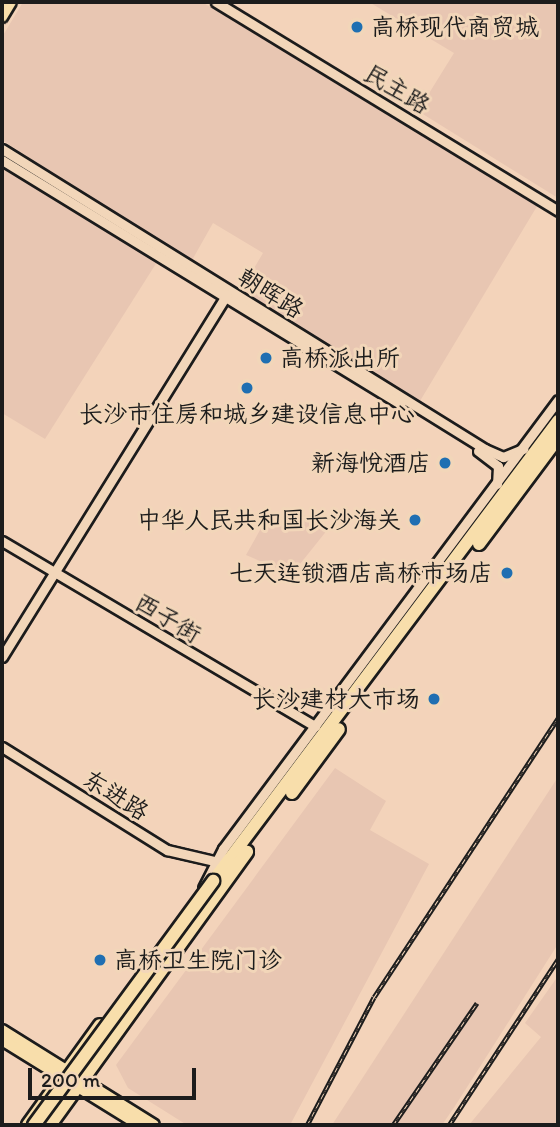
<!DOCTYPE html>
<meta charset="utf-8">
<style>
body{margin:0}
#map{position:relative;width:560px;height:1127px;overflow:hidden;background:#f3d3ba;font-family:Itim,"LXGW WenKai TC",sans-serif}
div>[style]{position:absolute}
.built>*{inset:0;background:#e8c6b2}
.roads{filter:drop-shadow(2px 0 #1c1c1c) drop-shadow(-2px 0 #1c1c1c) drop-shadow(0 2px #1c1c1c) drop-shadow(0 -2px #1c1c1c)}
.minor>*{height:9px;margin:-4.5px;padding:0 4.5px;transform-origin:4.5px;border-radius:4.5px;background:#f2d6b9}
.major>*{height:10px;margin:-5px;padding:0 5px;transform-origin:5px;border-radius:5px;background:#f8deab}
.highway>*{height:12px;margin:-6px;padding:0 6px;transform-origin:6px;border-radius:6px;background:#f8deab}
.rail>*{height:4.5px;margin-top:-2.25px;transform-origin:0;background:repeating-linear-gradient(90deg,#f2d6b9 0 5px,#1c1c1c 0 10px);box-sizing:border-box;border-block:2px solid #1c1c1c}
.bridges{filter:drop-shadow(2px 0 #1c1c1c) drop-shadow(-2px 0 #1c1c1c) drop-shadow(0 2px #1c1c1c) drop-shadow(0 -2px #1c1c1c)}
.highway-bridge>*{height:12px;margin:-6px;padding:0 6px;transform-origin:6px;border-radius:6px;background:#f8deab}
.dots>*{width:19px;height:19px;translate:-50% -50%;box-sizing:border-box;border:4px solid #f2d6b9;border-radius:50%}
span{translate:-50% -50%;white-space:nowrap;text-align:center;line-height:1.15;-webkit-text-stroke:6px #f2d6b9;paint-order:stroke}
.poi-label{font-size:24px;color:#1c1c1c}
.left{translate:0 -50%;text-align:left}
.right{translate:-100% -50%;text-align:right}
.street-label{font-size:24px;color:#1c1c1c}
.frame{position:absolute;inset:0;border:4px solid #1c1c1c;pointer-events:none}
.scale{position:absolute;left:28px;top:1068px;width:168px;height:32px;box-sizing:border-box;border:4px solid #1c1c1c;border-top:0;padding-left:9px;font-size:21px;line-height:24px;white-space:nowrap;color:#1c1c1c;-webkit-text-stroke:5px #f2d6b9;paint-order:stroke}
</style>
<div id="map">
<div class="built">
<div style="clip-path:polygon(23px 2px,202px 2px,539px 203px,420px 401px,249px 295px,244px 285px,263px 253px,213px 223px,191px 262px,2px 140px,2px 37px)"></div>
<div style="clip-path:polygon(369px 2px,558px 2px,558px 198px,418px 111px,454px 53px)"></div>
<div style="clip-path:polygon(2px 168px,157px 262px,45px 439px,2px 413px)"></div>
<div style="clip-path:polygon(293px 509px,328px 529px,300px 564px,281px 570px,246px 555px,269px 514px,285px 522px)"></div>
<div style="clip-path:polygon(335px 768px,386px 801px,370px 830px,429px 864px,290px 1125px,187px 1125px,128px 1088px,116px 1065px)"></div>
<div style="clip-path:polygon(558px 777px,558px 944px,455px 1106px,442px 1125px,332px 1125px)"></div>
<div style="clip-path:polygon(558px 976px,558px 1125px,469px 1125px,541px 1037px,525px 1023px)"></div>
</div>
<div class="roads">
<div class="minor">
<div style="left:216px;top:2px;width:401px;rotate:31.4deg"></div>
<div style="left:2px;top:149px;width:569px;rotate:31.85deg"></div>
<div style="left:485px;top:449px;width:20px;rotate:24deg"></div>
<div style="left:503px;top:457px;width:22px;rotate:-22deg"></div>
<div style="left:2px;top:160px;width:467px;rotate:31.5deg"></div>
<div style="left:478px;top:451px;width:25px;rotate:37deg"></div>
<div style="left:498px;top:466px;width:18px;rotate:93deg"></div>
<div style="left:2px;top:541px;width:364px;rotate:30.6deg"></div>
<div style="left:2px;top:657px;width:427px;rotate:-58.2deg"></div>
<div style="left:2px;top:747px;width:195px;rotate:32deg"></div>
<div style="left:167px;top:850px;width:48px;rotate:13.2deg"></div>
<div style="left:203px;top:888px;width:44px;rotate:-62.9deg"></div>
<div style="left:223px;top:849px;width:560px;rotate:-53.27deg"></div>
</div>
<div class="major">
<div style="left:2px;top:17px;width:17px;rotate:-59deg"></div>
<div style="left:2px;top:1030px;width:179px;rotate:32deg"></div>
<div style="left:2px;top:1040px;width:161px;rotate:31.8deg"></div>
</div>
<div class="highway">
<div style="left:479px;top:544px;width:132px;rotate:-53.3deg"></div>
<div style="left:292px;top:793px;width:79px;rotate:-53.7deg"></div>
<div style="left:213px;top:881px;width:575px;rotate:-53.13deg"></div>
<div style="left:28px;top:1125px;width:123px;rotate:-54.2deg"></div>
<div style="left:50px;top:1125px;width:337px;rotate:-54.2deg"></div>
</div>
</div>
<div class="rail">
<div style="left:307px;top:1125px;width:144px;rotate:-62.4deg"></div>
<div style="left:374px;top:997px;width:334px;rotate:-56.6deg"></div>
<div style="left:393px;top:1125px;width:148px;rotate:-55.5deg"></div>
<div style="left:449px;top:1125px;width:199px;rotate:-56.7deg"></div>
</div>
<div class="bridges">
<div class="highway-bridge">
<div style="left:34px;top:1125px;width:303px;rotate:-53.7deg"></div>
</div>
</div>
<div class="dots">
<div style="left:357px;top:27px;background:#1f6fb2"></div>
<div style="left:266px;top:358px;background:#1f6fb2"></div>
<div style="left:247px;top:388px;background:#1f6fb2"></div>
<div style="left:445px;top:463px;background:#1f6fb2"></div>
<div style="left:415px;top:520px;background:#1f6fb2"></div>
<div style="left:507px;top:573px;background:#1f6fb2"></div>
<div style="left:434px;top:699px;background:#1f6fb2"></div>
<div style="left:100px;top:960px;background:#1f6fb2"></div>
</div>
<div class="poi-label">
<span class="left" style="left:371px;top:27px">高桥现代商贸城</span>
<span class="left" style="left:280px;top:358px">高桥派出所</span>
<span style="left:247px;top:414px">长沙市住房和城乡建设信息中心</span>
<span class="right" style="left:431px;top:463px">新海悦酒店</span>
<span class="right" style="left:401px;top:520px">中华人民共和国长沙海关</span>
<span class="right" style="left:493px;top:573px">七天连锁酒店高桥市场店</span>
<span class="right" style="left:420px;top:699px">长沙建材大市场</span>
<span class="left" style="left:114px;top:960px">高桥卫生院门诊</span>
</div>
<div class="street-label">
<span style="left:397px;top:89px;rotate:31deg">民主路</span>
<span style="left:271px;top:293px;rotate:32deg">朝晖路</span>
<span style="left:168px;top:618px;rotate:31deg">西子街</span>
<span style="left:116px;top:795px;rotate:32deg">东进路</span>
</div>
<div class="frame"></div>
<div class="scale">200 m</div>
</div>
